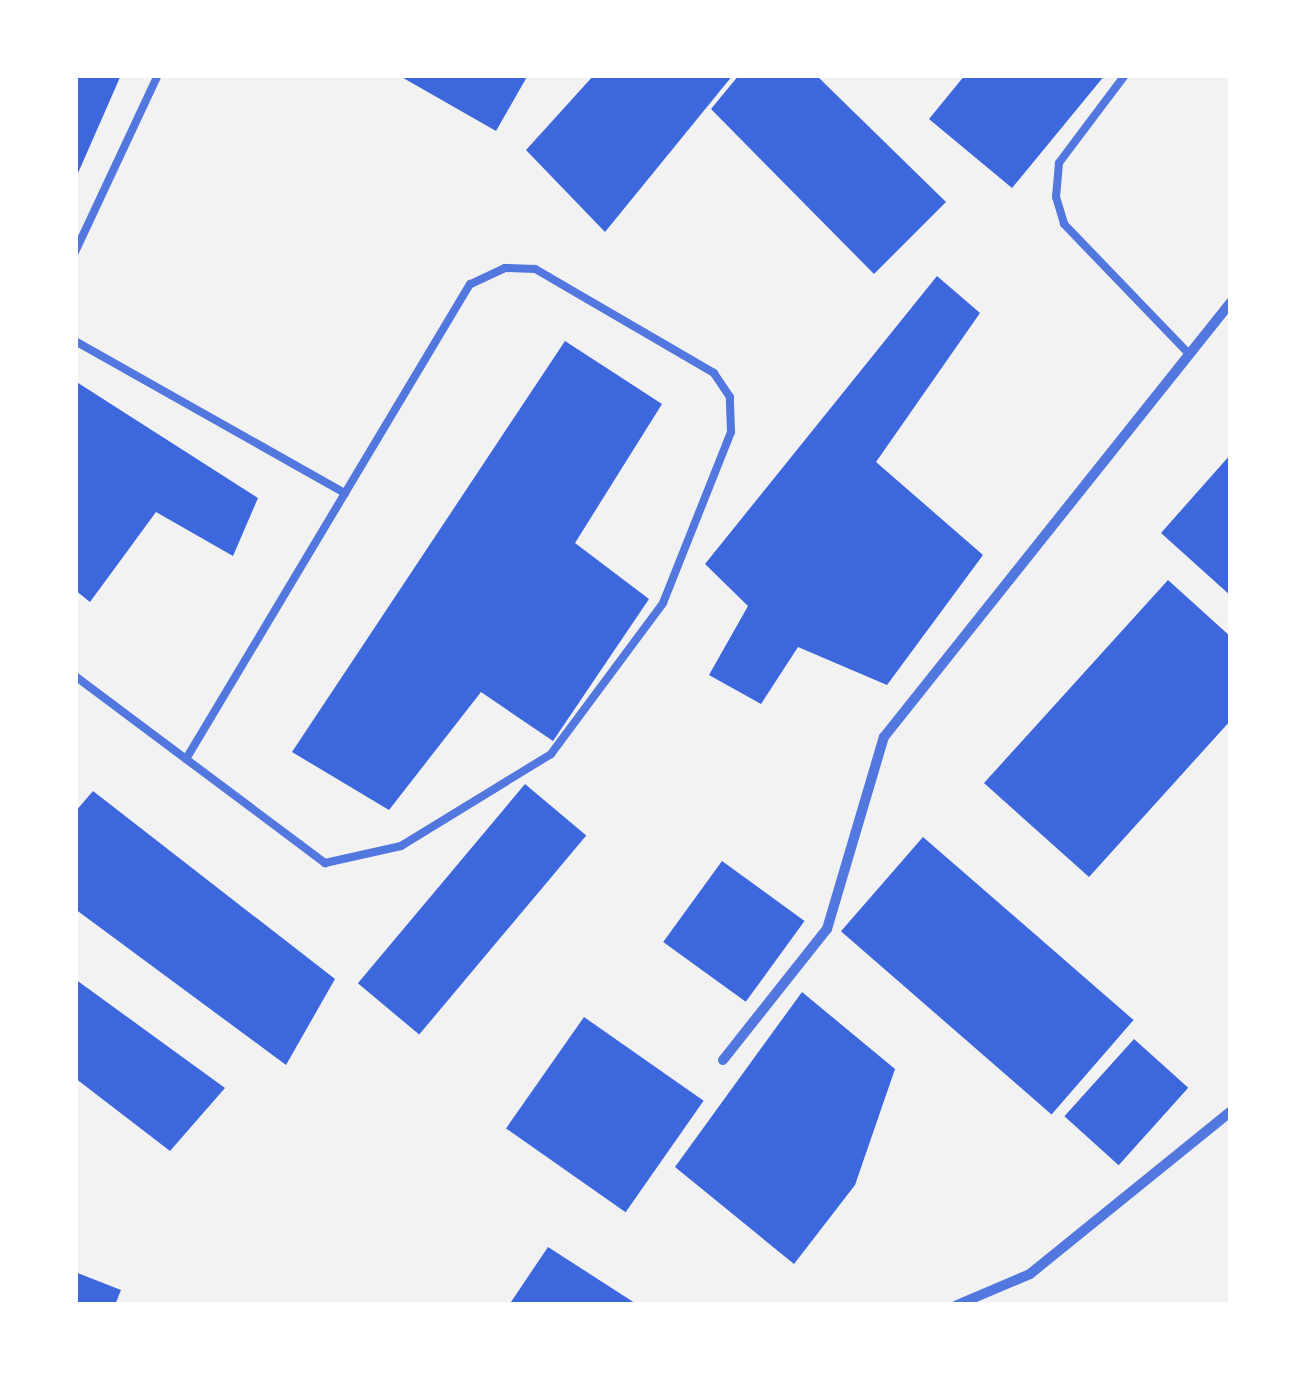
<!DOCTYPE html>
<style>
body{margin:0}
#map{position:relative;width:1306px;height:1380px;overflow:hidden;background:#f2f2f2;font-family:"Roboto Condensed",sans-serif}
div>[style]{position:absolute}
.building>*{inset:0;background:#3d67dc;transform-origin:0 0}
.service>*{height:8px;margin:-4px;padding:0 4px;transform-origin:4px;border-radius:4px;background:#5277de}
.minor>*{height:10px;margin:-5px;padding:0 5px;transform-origin:5px;border-radius:5px;background:#5277de}
span{translate:-50% -50%;white-space:nowrap;text-align:center;line-height:1.15;-webkit-text-stroke:8px #fff;paint-order:stroke}
.frame{position:absolute;inset:0;border:78px solid #fff;pointer-events:none}
</style>
<div id="map">
<div class="building">
<div style="clip-path:polygon(75px 75px,121px 75px,75px 180px)"></div>
<div style="clip-path:polygon(398px 75px,528px 75px,496px 131px)"></div>
<div style="clip-path:polygon(594px 75px,733px 75px,605px 232px,526px 150px)"></div>
<div style="clip-path:polygon(739px 75px,816px 75px,946px 202px,874px 274px,711px 109px)"></div>
<div style="clip-path:polygon(965px 75px,1105px 75px,1012px 188px,929px 119px)"></div>
<div style="clip-path:polygon(937px 276px,980px 313px,876px 462px,983px 555px,887px 685px,798px 647px,761px 704px,709px 675px,748px 606px,705px 564px)"></div>
<div style="clip-path:polygon(565px 341px,662px 404px,575px 543px,649px 599px,553px 741px,481px 692px,389px 810px,292px 752px)"></div>
<div style="clip-path:polygon(75px 381px,258px 498px,233px 556px,156px 512px,90px 602px,75px 590px)"></div>
<div style="clip-path:polygon(1231px 454px,1231px 596px,1161px 533px)"></div>
<div style="clip-path:polygon(1168px 580px,1231px 637px,1231px 720px,1089px 877px,984px 783px)"></div>
<div style="left:525px;top:784px;width:80px;height:260px;rotate:40deg"></div>
<div style="clip-path:polygon(93px 791px,335px 979px,286px 1065px,75px 909px,75px 812px)"></div>
<div style="left:923px;top:837px;width:279px;height:125px;rotate:41deg"></div>
<div style="left:722px;top:861px;width:102px;height:100px;rotate:36deg"></div>
<div style="clip-path:polygon(75px 979px,225px 1088px,170px 1151px,75px 1078px)"></div>
<div style="clip-path:polygon(802px 992px,895px 1069px,855px 1185px,794px 1264px,675px 1167px)"></div>
<div style="left:584px;top:1017px;width:146px;height:136px;rotate:35deg"></div>
<div style="left:1134px;top:1039px;width:73px;height:104px;rotate:42deg"></div>
<div style="clip-path:polygon(548px 1247px,638px 1305px,509px 1305px)"></div>
<div style="clip-path:polygon(75px 1272px,121px 1290px,115px 1305px,75px 1305px)"></div>
</div>
<div class="service">
<div style="left:1125px;top:75px;width:110px;rotate:126.9deg"></div>
<div style="left:1059px;top:163px;width:34px;rotate:95deg"></div>
<div style="left:1056px;top:197px;width:28px;rotate:73deg"></div>
<div style="left:1064px;top:224px;width:178px;rotate:46.1deg"></div>
<div style="left:75px;top:252px;width:195px;rotate:-64.9deg"></div>
<div style="left:75px;top:341px;width:310px;rotate:29.4deg"></div>
<div style="left:75px;top:676px;width:139px;rotate:36.8deg"></div>
<div style="left:186px;top:759px;width:174px;rotate:36.8deg"></div>
<div style="left:325px;top:863px;width:78px;rotate:-12.6deg"></div>
<div style="left:401px;top:846px;width:176px;rotate:-31.5deg"></div>
<div style="left:551px;top:754px;width:188px;rotate:-53.4deg"></div>
<div style="left:663px;top:603px;width:184px;rotate:-68.3deg"></div>
<div style="left:731px;top:432px;width:35px;rotate:-92deg"></div>
<div style="left:730px;top:397px;width:29px;rotate:-124deg"></div>
<div style="left:714px;top:373px;width:207px;rotate:-149.8deg"></div>
<div style="left:535px;top:269px;width:30px;rotate:-178deg"></div>
<div style="left:505px;top:268px;width:38px;rotate:155deg"></div>
<div style="left:470px;top:284px;width:553px;rotate:120.87deg"></div>
</div>
<div class="minor">
<div style="left:723px;top:1060px;width:167px;rotate:-51.6deg"></div>
<div style="left:827px;top:929px;width:200px;rotate:-73.5deg"></div>
<div style="left:884px;top:737px;width:556px;rotate:-51.42deg"></div>
<div style="left:957px;top:1305px;width:79px;rotate:-23deg"></div>
<div style="left:1030px;top:1274px;width:259px;rotate:-39deg"></div>
</div>
<div class="frame"></div>
</div>
